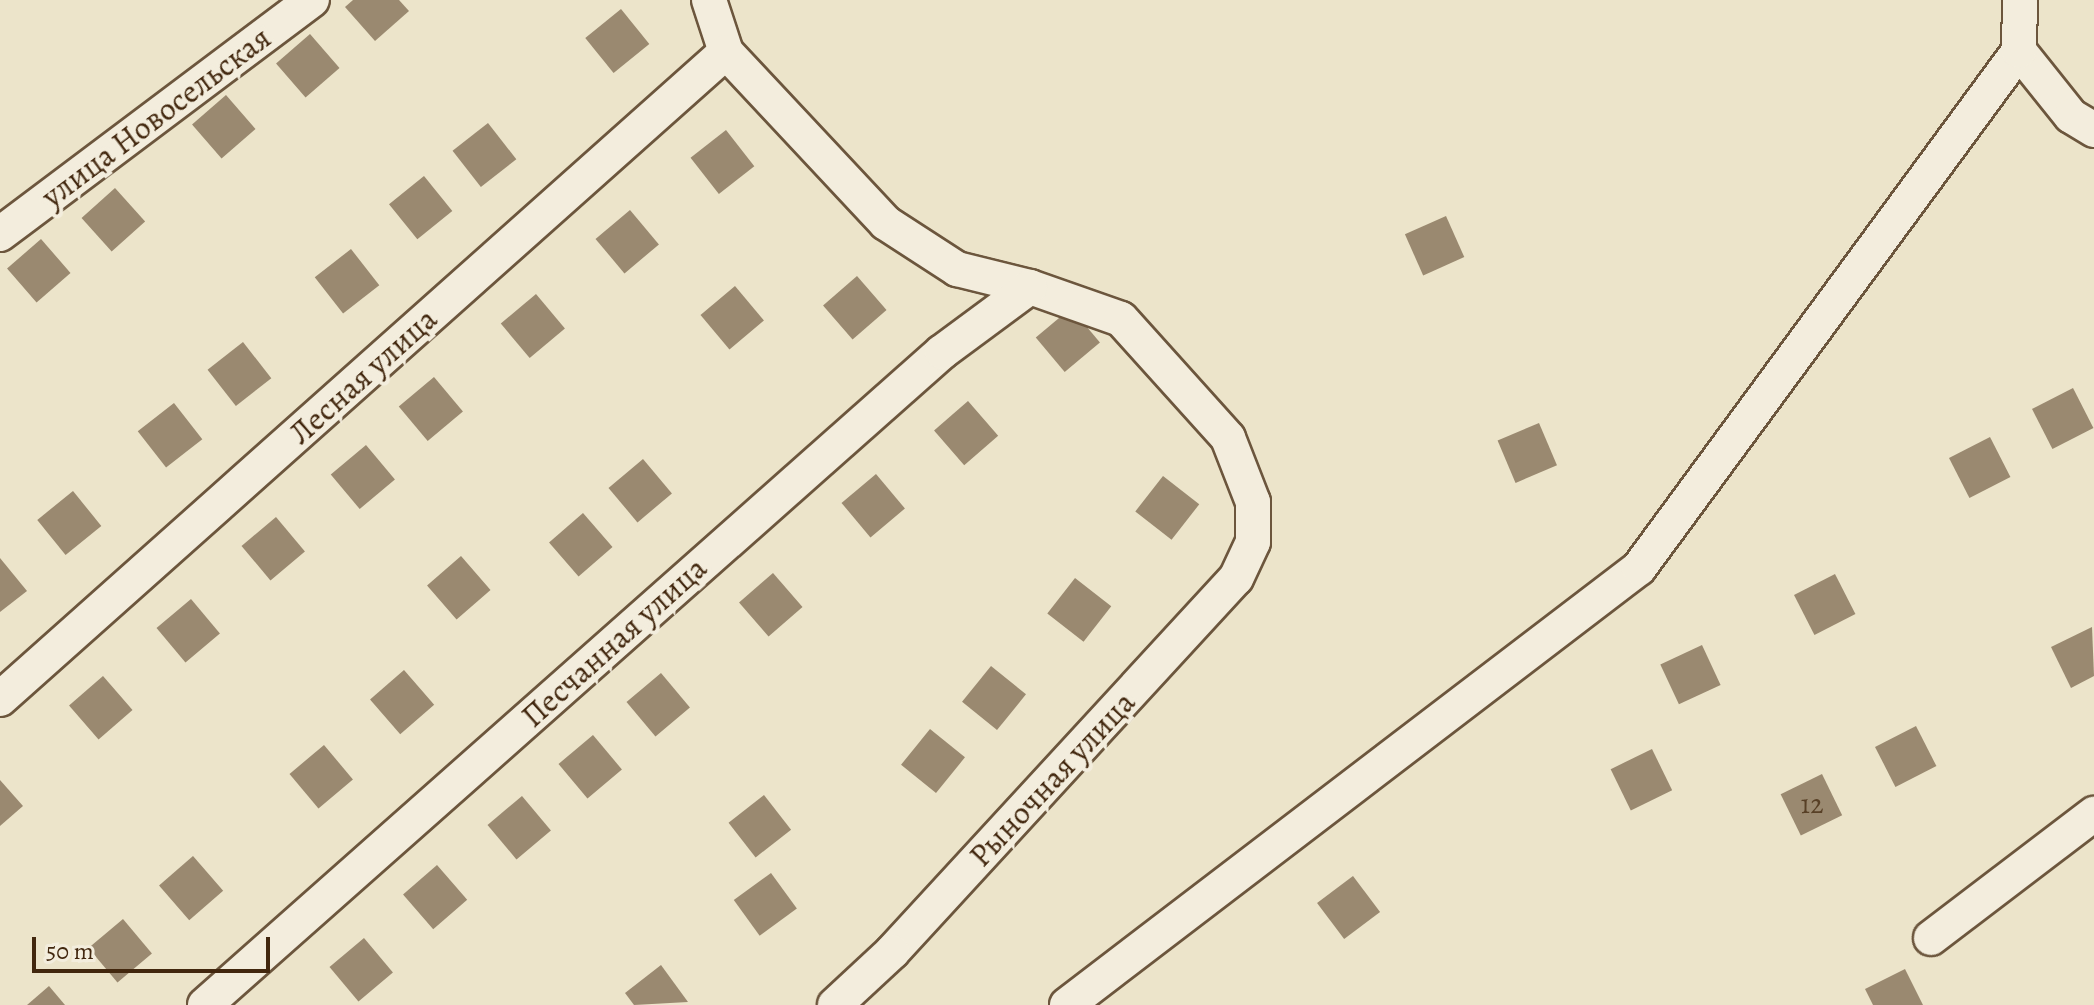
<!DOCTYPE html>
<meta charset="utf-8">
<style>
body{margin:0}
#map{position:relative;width:2094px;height:1005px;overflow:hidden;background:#ece4ca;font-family:Alegreya,serif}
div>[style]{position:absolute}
.building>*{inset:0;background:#9a8970;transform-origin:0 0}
.roads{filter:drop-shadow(2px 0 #6c563d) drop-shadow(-2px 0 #6c563d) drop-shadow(0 2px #6c563d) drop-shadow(0 -2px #6c563d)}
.minor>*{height:34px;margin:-17px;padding:0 17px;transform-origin:17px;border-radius:17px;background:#f3eddd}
span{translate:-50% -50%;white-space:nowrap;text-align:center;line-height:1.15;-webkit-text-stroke:8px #f3eddd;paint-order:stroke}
.number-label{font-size:28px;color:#584026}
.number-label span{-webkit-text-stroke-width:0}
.street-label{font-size:32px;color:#42270e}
.scale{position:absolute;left:32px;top:937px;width:238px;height:36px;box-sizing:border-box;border:4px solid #42270e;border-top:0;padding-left:10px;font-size:24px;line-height:28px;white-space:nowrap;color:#42270e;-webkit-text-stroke:6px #f3eddd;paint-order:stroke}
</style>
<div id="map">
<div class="building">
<div style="clip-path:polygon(353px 0,399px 0,409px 11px,375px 41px,345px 7px)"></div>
<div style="left:621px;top:9px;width:45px;height:46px;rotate:51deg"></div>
<div style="left:310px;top:34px;width:45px;height:45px;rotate:49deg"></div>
<div style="left:226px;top:95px;width:45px;height:45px;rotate:49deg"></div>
<div style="left:488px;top:123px;width:46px;height:45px;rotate:52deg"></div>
<div style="left:726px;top:130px;width:46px;height:45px;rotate:52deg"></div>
<div style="left:424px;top:176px;width:45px;height:45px;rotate:51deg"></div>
<div style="left:115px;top:188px;width:45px;height:45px;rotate:48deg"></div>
<div style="left:630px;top:210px;width:45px;height:45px;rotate:50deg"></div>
<div style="left:1446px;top:216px;width:45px;height:45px;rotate:66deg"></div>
<div style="left:41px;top:239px;width:45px;height:45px;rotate:49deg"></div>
<div style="left:351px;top:249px;width:46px;height:46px;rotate:52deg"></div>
<div style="left:857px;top:276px;width:45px;height:45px;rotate:49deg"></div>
<div style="left:735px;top:286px;width:45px;height:45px;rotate:50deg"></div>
<div style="left:536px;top:294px;width:45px;height:46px;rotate:50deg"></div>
<div style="left:1071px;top:308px;width:45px;height:46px;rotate:50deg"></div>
<div style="left:243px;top:342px;width:46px;height:45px;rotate:52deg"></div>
<div style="left:434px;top:377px;width:45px;height:46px;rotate:50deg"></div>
<div style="left:2073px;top:388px;width:45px;height:46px;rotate:63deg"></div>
<div style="left:968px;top:401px;width:46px;height:45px;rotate:49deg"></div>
<div style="left:174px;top:403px;width:46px;height:46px;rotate:52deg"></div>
<div style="left:1539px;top:423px;width:46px;height:45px;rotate:67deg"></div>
<div style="left:1990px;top:437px;width:45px;height:46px;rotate:63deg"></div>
<div style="left:366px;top:445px;width:45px;height:46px;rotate:50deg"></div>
<div style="left:643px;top:459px;width:45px;height:45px;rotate:50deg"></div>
<div style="left:876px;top:474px;width:45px;height:45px;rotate:50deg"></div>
<div style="left:1163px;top:476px;width:46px;height:45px;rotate:38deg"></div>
<div style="left:73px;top:491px;width:45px;height:46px;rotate:51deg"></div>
<div style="left:583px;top:513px;width:45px;height:45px;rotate:49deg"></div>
<div style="left:276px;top:517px;width:45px;height:45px;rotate:50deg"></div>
<div style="left:461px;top:556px;width:45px;height:45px;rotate:49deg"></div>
<div style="clip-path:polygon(0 558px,27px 591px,0 612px)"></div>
<div style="left:773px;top:573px;width:45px;height:45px;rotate:49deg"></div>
<div style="left:1835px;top:574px;width:45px;height:46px;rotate:63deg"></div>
<div style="left:1075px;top:578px;width:46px;height:45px;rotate:38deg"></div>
<div style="left:191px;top:599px;width:45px;height:45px;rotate:50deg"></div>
<div style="clip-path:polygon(2092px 627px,2094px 676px,2071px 688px,2051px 647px)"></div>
<div style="left:1702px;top:645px;width:44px;height:46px;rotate:65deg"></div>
<div style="left:991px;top:666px;width:45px;height:46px;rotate:39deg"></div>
<div style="left:404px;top:670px;width:46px;height:45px;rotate:49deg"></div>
<div style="left:661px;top:673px;width:45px;height:45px;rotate:50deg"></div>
<div style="left:103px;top:676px;width:45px;height:45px;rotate:49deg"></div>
<div style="left:1916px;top:726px;width:45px;height:46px;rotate:63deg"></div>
<div style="left:930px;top:729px;width:45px;height:46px;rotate:39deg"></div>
<div style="left:593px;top:735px;width:45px;height:45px;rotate:50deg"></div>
<div style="left:324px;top:745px;width:45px;height:45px;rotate:50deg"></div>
<div style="left:1652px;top:749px;width:46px;height:46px;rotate:64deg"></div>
<div style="left:1822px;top:774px;width:46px;height:46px;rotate:64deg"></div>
<div style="clip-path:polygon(0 780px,23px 806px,0 826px)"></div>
<div style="left:764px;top:795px;width:44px;height:45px;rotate:52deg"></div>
<div style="left:522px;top:796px;width:45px;height:45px;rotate:50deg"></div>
<div style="left:193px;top:856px;width:46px;height:45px;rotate:49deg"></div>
<div style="left:437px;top:865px;width:46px;height:45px;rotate:49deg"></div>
<div style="left:771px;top:873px;width:44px;height:46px;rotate:54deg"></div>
<div style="left:1353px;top:876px;width:45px;height:45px;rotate:53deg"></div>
<div style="left:123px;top:919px;width:45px;height:45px;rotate:50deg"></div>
<div style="left:364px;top:938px;width:45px;height:45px;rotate:50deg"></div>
<div style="clip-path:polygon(661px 965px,688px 1002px,634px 1005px,625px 993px)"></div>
<div style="clip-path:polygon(1905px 969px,1923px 1005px,1873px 1005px,1865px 989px)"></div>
<div style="clip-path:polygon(49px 986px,65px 1005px,27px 1005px)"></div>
</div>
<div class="roads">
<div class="minor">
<div style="left:709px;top:0;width:55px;rotate:71.9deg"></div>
<div style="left:726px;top:52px;width:234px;rotate:46.9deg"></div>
<div style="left:886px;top:223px;width:85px;rotate:32.9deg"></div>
<div style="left:957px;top:269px;width:75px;rotate:13.9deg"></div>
<div style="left:1030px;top:287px;width:96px;rotate:19.4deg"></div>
<div style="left:1121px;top:319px;width:160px;rotate:48deg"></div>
<div style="left:1228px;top:438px;width:69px;rotate:68.7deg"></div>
<div style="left:1253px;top:502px;width:40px;rotate:90deg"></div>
<div style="left:1253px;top:542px;width:40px;rotate:115deg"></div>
<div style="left:1236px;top:578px;width:508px;rotate:132.61deg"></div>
<div style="left:892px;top:952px;width:78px;rotate:137.1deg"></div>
<div style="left:2019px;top:51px;width:83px;rotate:51.3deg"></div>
<div style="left:2071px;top:116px;width:27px;rotate:31deg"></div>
<div style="left:0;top:234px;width:390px;rotate:-36.9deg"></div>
<div style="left:0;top:699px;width:972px;rotate:-41.71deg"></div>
<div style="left:1931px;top:938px;width:205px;rotate:-37.3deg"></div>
<div style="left:205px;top:1005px;width:985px;rotate:-41.54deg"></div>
<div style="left:942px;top:352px;width:109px;rotate:-36.5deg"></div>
<div style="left:1067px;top:1005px;width:720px;rotate:-37.38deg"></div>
<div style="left:1639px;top:568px;width:642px;rotate:-53.68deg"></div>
<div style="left:2019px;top:51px;width:51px;rotate:-88.9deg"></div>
</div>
</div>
<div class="number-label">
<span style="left:1812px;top:804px">12</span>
</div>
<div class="street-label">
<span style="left:156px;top:117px;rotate:-37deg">улица Новосельская</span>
<span style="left:363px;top:376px;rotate:-42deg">Лесная улица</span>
<span style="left:614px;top:642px;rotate:-42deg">Песчанная улица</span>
<span style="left:1052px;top:779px;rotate:-47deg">Рыночная улица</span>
</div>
<div class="scale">50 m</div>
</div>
